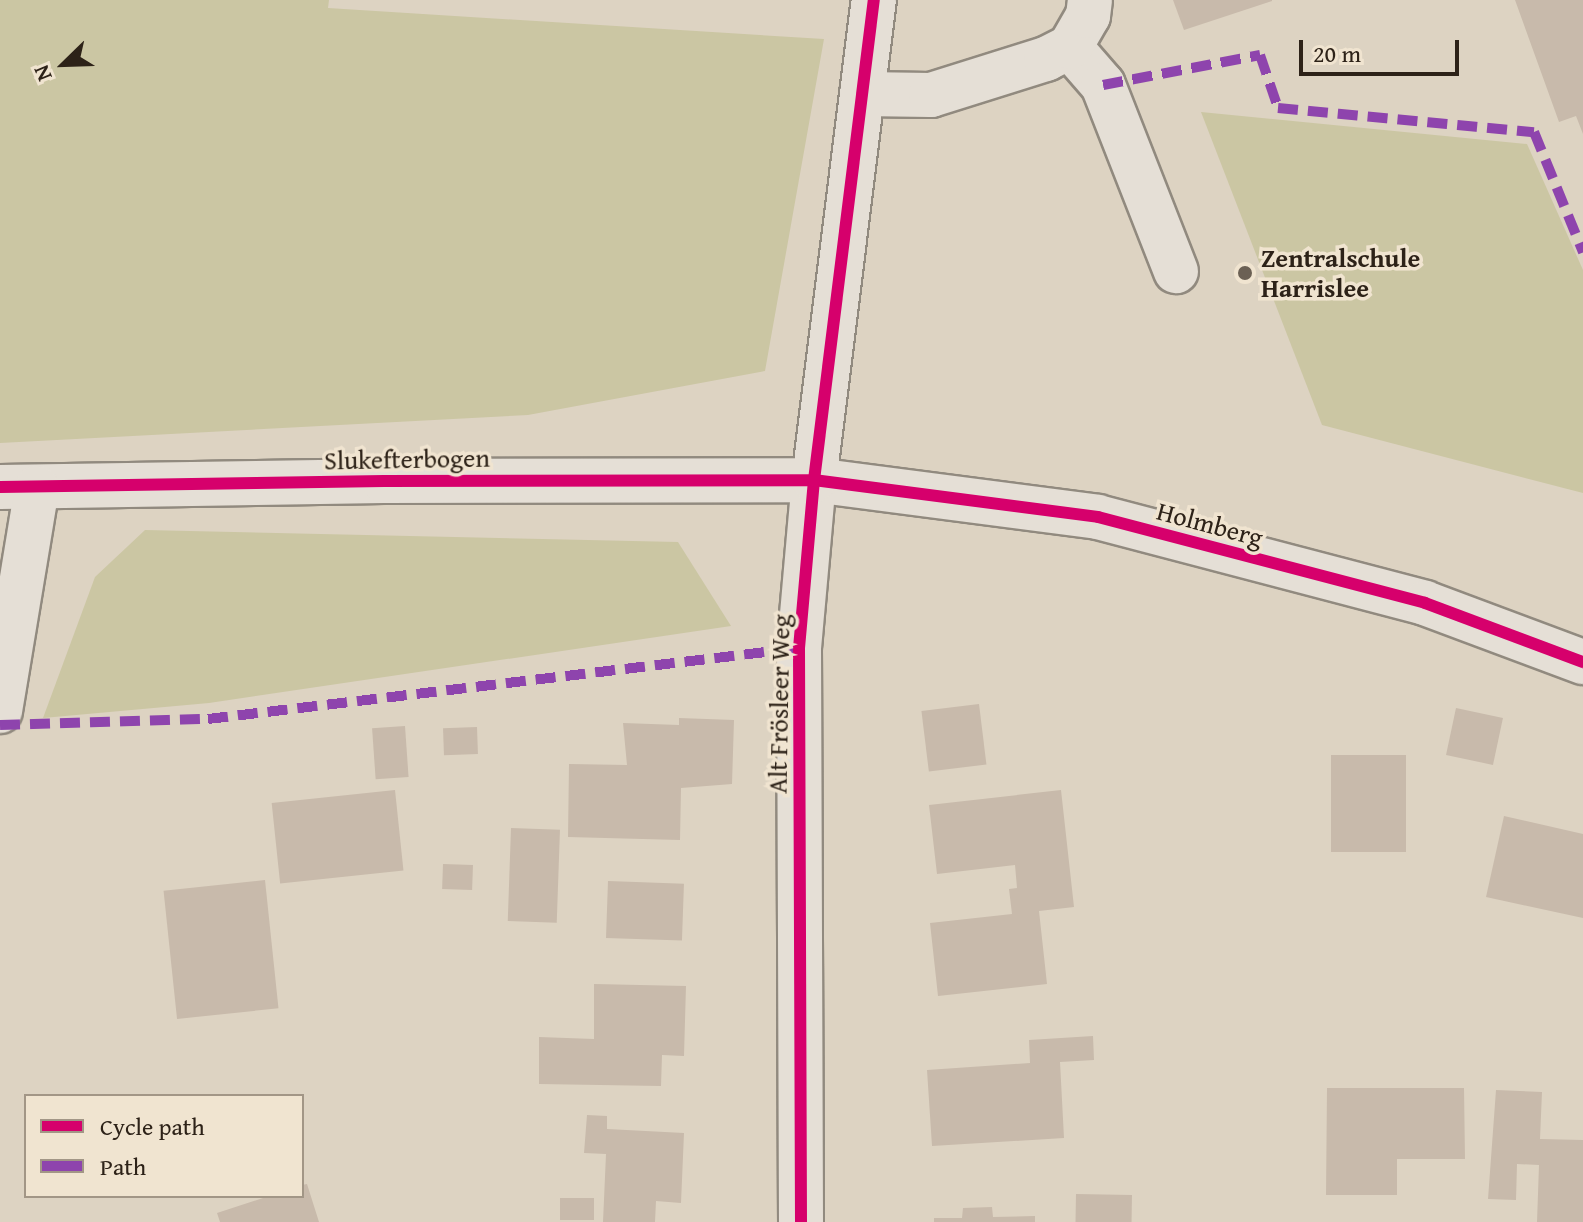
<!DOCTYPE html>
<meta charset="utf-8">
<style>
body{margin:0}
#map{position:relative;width:1583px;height:1222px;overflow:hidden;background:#ddd3c2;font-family:"Gentium Book Plus",serif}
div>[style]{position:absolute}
.green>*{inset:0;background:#cbc6a3}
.building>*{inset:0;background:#c8baab;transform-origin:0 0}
.roads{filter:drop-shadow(2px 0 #918a7f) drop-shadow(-2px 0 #918a7f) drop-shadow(0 2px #918a7f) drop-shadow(0 -2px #918a7f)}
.minor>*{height:44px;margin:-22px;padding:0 22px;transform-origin:22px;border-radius:22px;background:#e5dfd6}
.quiet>*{height:10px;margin-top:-5px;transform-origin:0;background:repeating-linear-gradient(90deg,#8e44ad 0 20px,transparent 0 30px)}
.cycleway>*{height:12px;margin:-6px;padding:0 6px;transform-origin:6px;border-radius:6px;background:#d6006c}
.dots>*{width:22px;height:22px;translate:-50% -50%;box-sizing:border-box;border:4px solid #f0e4d0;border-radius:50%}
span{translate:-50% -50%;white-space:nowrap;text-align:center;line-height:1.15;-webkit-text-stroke:7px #f0e4d0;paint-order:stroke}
.poi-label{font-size:26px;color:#2d2218;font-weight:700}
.left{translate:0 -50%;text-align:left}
.street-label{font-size:26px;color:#2d2218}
.legend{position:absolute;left:24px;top:1094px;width:280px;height:104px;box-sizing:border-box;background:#f0e4d0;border:2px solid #a29686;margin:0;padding:10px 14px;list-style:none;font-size:24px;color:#2d2218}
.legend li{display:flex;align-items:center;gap:16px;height:40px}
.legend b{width:40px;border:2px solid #a29686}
.north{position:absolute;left:24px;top:24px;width:80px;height:80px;-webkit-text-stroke:6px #f0e4d0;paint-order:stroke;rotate:247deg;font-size:22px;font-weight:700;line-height:32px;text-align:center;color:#2d2218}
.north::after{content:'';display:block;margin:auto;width:28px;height:36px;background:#2d2218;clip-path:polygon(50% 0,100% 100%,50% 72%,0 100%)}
.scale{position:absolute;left:1299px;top:40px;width:160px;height:36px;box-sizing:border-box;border:4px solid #2d2218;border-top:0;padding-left:10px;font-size:24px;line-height:28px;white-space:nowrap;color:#2d2218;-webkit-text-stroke:6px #f0e4d0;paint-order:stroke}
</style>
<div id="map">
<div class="green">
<div style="clip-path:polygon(0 0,329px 0,328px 8px,824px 39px,765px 371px,528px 415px,0 443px)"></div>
<div style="clip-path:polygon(1201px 112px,1527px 144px,1583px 270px,1583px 493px,1322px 425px)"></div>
<div style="clip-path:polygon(145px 530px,678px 542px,731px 626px,209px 703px,43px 718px,95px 577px)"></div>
</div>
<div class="building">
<div style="clip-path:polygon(1173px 0,1272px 0,1272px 1px,1184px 30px)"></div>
<div style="clip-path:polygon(1515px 0,1583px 0,1583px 134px,1576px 116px,1559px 122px)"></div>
<div style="left:979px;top:704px;width:61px;height:58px;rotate:83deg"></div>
<div style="left:1456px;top:708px;width:48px;height:48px;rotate:12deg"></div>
<div style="clip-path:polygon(679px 718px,734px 720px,732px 784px,681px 788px,680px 840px,568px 837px,569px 764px,627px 765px,623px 723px,679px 725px)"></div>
<div style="left:405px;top:726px;width:51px;height:33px;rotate:86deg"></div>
<div style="left:477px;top:727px;width:27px;height:34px;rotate:88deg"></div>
<div style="left:1331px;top:755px;width:75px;height:97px"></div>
<div style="left:395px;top:790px;width:81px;height:124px;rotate:84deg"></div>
<div style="clip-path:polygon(1061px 790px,1074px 907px,1039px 911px,1047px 984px,938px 996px,930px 923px,1012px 914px,1009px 889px,1017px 888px,1015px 865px,937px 874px,929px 805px)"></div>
<div style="clip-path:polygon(1504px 816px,1583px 834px,1583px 918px,1486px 897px)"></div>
<div style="left:511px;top:828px;width:49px;height:93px;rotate:2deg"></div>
<div style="left:443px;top:864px;width:30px;height:25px;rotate:2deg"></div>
<div style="left:265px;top:880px;width:129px;height:102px;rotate:84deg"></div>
<div style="left:608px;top:881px;width:76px;height:57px;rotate:2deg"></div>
<div style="clip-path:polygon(594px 984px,686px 986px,684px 1056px,662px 1055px,661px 1086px,539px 1084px,539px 1037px,594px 1039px)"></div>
<div style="clip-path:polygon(1093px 1036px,1094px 1060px,1060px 1062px,1064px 1138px,932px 1146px,927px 1070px,1030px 1063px,1029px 1040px)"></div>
<div style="clip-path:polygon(1327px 1088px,1464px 1088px,1465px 1159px,1397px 1159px,1397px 1195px,1326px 1195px)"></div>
<div style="clip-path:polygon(1496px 1090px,1542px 1092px,1540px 1139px,1583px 1140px,1583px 1222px,1537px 1222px,1539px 1165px,1517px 1164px,1516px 1200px,1488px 1199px)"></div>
<div style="clip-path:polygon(587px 1115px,607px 1116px,607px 1129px,684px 1133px,681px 1203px,656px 1201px,655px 1222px,603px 1222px,606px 1154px,584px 1153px)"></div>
<div style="clip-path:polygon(307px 1184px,319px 1222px,220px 1222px,217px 1213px,269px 1196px,302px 1196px,302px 1185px)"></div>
<div style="left:1076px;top:1194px;width:56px;height:28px;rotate:1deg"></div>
<div style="left:560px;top:1198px;width:34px;height:22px"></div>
<div style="clip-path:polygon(992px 1207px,993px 1217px,1035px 1216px,1035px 1222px,934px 1222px,934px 1218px,962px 1218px,963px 1208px)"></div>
</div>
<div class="roads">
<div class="minor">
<div style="left:1070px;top:47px;width:50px;rotate:49deg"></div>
<div style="left:1103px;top:85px;width:200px;rotate:68.6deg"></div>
<div style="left:862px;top:94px;width:69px;rotate:0.8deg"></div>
<div style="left:931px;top:95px;width:121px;rotate:-17.4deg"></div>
<div style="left:1046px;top:59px;width:27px;rotate:-27deg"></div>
<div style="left:1070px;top:47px;width:36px;rotate:-60deg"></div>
<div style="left:1088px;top:16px;width:16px;rotate:-83deg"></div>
<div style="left:0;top:487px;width:384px;rotate:-0.9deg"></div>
<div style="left:384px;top:481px;width:430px;rotate:-0.1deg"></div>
<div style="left:814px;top:480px;width:286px;rotate:7.4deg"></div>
<div style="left:1098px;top:517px;width:338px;rotate:14.7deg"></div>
<div style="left:1425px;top:603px;width:169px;rotate:20.5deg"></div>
<div style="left:0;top:711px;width:226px;rotate:-80.6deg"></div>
<div style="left:801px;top:1222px;width:574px;rotate:-90.2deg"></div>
<div style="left:799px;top:648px;width:169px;rotate:-84.9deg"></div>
<div style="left:814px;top:480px;width:484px;rotate:-82.9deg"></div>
</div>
</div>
<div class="quiet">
<div style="left:1103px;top:85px;width:160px;rotate:-10.8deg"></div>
<div style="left:1260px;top:55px;width:56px;rotate:71.2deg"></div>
<div style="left:1278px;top:108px;width:257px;rotate:5.4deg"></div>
<div style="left:1534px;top:132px;width:130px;rotate:67.8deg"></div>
<div style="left:0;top:725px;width:208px;rotate:-1.7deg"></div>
<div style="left:208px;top:719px;width:595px;rotate:-6.85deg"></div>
</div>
<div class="cycleway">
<div style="left:0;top:487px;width:384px;rotate:-0.9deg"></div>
<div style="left:384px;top:481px;width:430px;rotate:-0.1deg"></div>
<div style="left:814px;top:480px;width:286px;rotate:7.4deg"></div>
<div style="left:1098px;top:517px;width:338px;rotate:14.7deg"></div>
<div style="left:1425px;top:603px;width:169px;rotate:20.5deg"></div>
<div style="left:801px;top:1222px;width:574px;rotate:-90.2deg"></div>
<div style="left:799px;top:648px;width:169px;rotate:-84.9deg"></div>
<div style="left:814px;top:480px;width:484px;rotate:-82.9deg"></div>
</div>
<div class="dots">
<div style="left:1245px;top:273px;background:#6b6054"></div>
</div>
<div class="poi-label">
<span class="left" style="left:1261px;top:273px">Zentralschule<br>Harrislee</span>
</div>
<div class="street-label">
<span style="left:407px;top:459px;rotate:-1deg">Slukefterbogen</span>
<span style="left:1210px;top:524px;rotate:15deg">Holmberg</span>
<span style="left:779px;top:704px;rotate:-89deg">Alt Frösleer Weg</span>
</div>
<ul class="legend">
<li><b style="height:10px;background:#d6006c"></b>Cycle path</li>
<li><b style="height:10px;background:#8e44ad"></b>Path</li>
</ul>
<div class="north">N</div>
<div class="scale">20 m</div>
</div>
